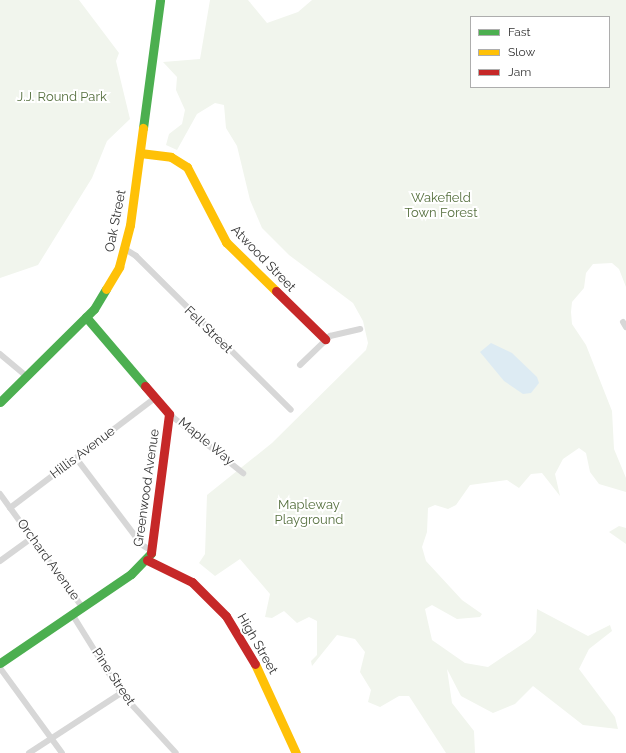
<!DOCTYPE html>
<style>
body{margin:0}
#map{position:relative;width:626px;height:753px;overflow:hidden;background:#fff;font-family:Raleway,sans-serif}
div>[style]{position:absolute}
.green>*{inset:0;background:#f1f5ed}
.water>*{inset:0;background:#ddebf3}
.street>*{height:6px;margin:-3px;padding:0 3px;transform-origin:3px;border-radius:3px;background:#d7d7d7}
.fast>*{height:9px;margin:-4.5px;padding:0 4.5px;transform-origin:4.5px;border-radius:4.5px;background:#4caf50}
.slow>*{height:9px;margin:-4.5px;padding:0 4.5px;transform-origin:4.5px;border-radius:4.5px;background:#ffc107}
.jam>*{height:9px;margin:-4.5px;padding:0 4.5px;transform-origin:4.5px;border-radius:4.5px;background:#c62828}
span{translate:-50% -50%;white-space:nowrap;text-align:center;line-height:1.15;-webkit-text-stroke:4px #fff;paint-order:stroke}
.park-label{font-size:13px;color:#56703f}
.street-label{font-size:13px;color:#333}
.legend{position:absolute;left:470px;top:16px;width:140px;height:72px;box-sizing:border-box;background:#fff;border:1px solid #adadad;margin:0;padding:5px 7px;list-style:none;font-size:12px;color:#333}
.legend li{display:flex;align-items:center;gap:8px;height:20px}
.legend b{width:20px;border:1px solid #adadad}
</style>
<div id="map">
<div class="green">
<div style="clip-path:polygon(0 0,79px 0,119px 53px,116px 61px,130px 119px,107px 141px,92px 178px,38px 265px,0 278px)"></div>
<div style="clip-path:polygon(evenodd,210px 0,248px 0,267px 23px,298px 12px,312px 0,626px 0,626px 287px,619px 269px,612px 263px,593px 264px,586px 273px,584px 288px,572px 302px,571px 312px,572px 324px,586px 345px,612px 411px,614px 449px,626px 478px,626px 492px,599px 484px,590px 472px,586px 453px,579px 448px,563px 459px,555px 474px,560px 496px,542px 473px,531px 474px,519px 488px,507px 480px,470px 485px,456px 505px,448px 509px,435px 505px,428px 508px,427px 532px,422px 547px,426px 561px,462px 600px,482px 614px,480px 617px,457px 619px,432px 605px,425px 609px,432px 640px,465px 663px,488px 667px,530px 639px,536px 632px,537px 609px,588px 636px,610px 625px,612px 631px,589px 649px,579px 669px,615px 717px,618px 729px,583px 725px,533px 686px,515px 704px,493px 713px,461px 696px,447px 669px,452px 703px,474px 731px,475px 753px,446px 753px,409px 696px,399px 696px,380px 707px,368px 702px,371px 690px,360px 672px,365px 652px,355px 639px,337px 635px,312px 666px,311px 661px,317px 655px,317px 621px,309px 617px,297px 623px,284px 611px,272px 618px,265px 617px,270px 594px,240px 559px,215px 576px,199px 563px,205px 554px,207px 495px,272px 443px,366px 350px,368px 343px,363px 321px,353px 303px,289px 255px,262px 228px,250px 200px,237px 146px,226px 128px,224px 105px,215px 103px,197px 114px,177px 150px,166px 145px,169px 134px,182px 124px,185px 110px,176px 90px,177px 77px,163px 62px,200px 59px,210px 0,471px 17px,609px 17px,609px 87px,471px 87px,471px 17px)"></div>
<div style="clip-path:polygon(619px 526px,626px 528px,626px 544px,609px 532px)"></div>
</div>
<div class="water">
<div style="clip-path:polygon(491px 343px,512px 353px,537px 377px,539px 383px,531px 393px,523px 394px,504px 381px,480px 352px)"></div>
</div>
<div class="street">
<div style="left:125px;top:249px;width:13px;rotate:32deg"></div>
<div style="left:136px;top:256px;width:218px;rotate:44.8deg"></div>
<div style="left:623px;top:322px;width:6px;rotate:59deg"></div>
<div style="left:0;top:354px;width:35px;rotate:40deg"></div>
<div style="left:300px;top:365px;width:42px;rotate:-44deg"></div>
<div style="left:330px;top:336px;width:31px;rotate:-13deg"></div>
<div style="left:169px;top:414px;width:95px;rotate:38.6deg"></div>
<div style="left:76px;top:458px;width:109px;rotate:52.8deg"></div>
<div style="left:142px;top:545px;width:12px;rotate:31deg"></div>
<div style="left:0;top:494px;width:140px;rotate:54deg"></div>
<div style="left:10px;top:508px;width:183px;rotate:-37.2deg"></div>
<div style="left:0;top:561px;width:39px;rotate:-36deg"></div>
<div style="left:72px;top:614px;width:93px;rotate:58.2deg"></div>
<div style="left:121px;top:693px;width:81px;rotate:47.5deg"></div>
<div style="left:0;top:668px;width:105px;rotate:53.9deg"></div>
<div style="left:29px;top:753px;width:110px;rotate:-33.1deg"></div>
</div>
<div class="fast">
<div style="left:143px;top:128px;width:129px;rotate:-82.4deg"></div>
<div style="left:86px;top:317px;width:91px;rotate:49.5deg"></div>
<div style="left:0;top:402px;width:132px;rotate:-44.7deg"></div>
<div style="left:94px;top:309px;width:23px;rotate:-59deg"></div>
<div style="left:0;top:663px;width:158px;rotate:-34.2deg"></div>
<div style="left:131px;top:574px;width:29px;rotate:-46deg"></div>
</div>
<div class="slow">
<div style="left:140px;top:153px;width:31px;rotate:7deg"></div>
<div style="left:171px;top:157px;width:19px;rotate:32deg"></div>
<div style="left:187px;top:167px;width:85px;rotate:62.5deg"></div>
<div style="left:226px;top:242px;width:70px;rotate:44.4deg"></div>
<div style="left:106px;top:289px;width:26px;rotate:-59deg"></div>
<div style="left:119px;top:267px;width:43px;rotate:-75.3deg"></div>
<div style="left:130px;top:225px;width:98px;rotate:-82.4deg"></div>
<div style="left:255px;top:664px;width:98px;rotate:65.3deg"></div>
</div>
<div class="jam">
<div style="left:276px;top:291px;width:69px;rotate:44.4deg"></div>
<div style="left:145px;top:386px;width:37px;rotate:49deg"></div>
<div style="left:169px;top:414px;width:140px;rotate:97.4deg"></div>
<div style="left:147px;top:560px;width:50px;rotate:26.1deg"></div>
<div style="left:192px;top:582px;width:48px;rotate:45deg"></div>
<div style="left:226px;top:616px;width:56px;rotate:58.9deg"></div>
</div>
<div class="park-label">
<span style="left:62px;top:97px">J.J. Round Park</span>
<span style="left:441px;top:206px">Wakefield<br>Town Forest</span>
<span style="left:309px;top:513px">Mapleway<br>Playground</span>
</div>
<div class="street-label">
<span style="left:116px;top:221px;rotate:-79deg">Oak Street</span>
<span style="left:263px;top:259px;rotate:46deg">Atwood Street</span>
<span style="left:208px;top:330px;rotate:44deg">Fell Street</span>
<span style="left:206px;top:442px;rotate:39deg">Maple Way</span>
<span style="left:83px;top:453px;rotate:-37deg">Hillis Avenue</span>
<span style="left:147px;top:488px;rotate:-82deg">Greenwood Avenue</span>
<span style="left:48px;top:560px;rotate:54deg">Orchard Avenue</span>
<span style="left:257px;top:644px;rotate:60deg">High Street</span>
<span style="left:113px;top:677px;rotate:56deg">Pine Street</span>
</div>
<ul class="legend">
<li><b style="height:5px;background:#4caf50"></b>Fast</li>
<li><b style="height:5px;background:#ffc107"></b>Slow</li>
<li><b style="height:5px;background:#c62828"></b>Jam</li>
</ul>
</div>
